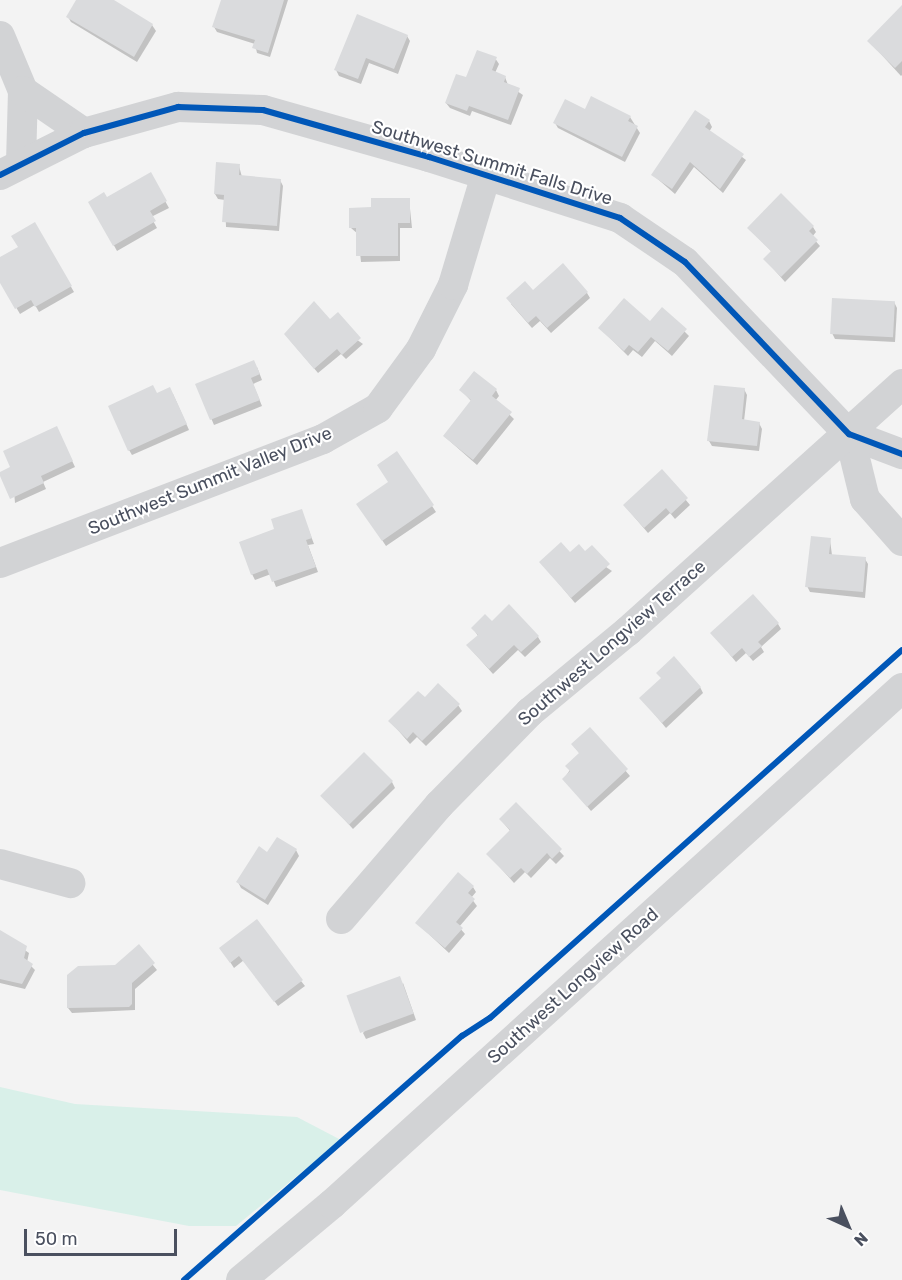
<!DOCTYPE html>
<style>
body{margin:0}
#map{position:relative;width:902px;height:1280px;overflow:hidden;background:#f3f3f3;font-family:Rubik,sans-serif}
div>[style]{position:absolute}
.green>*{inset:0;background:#d9f0e9}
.shadow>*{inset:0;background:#0003}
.building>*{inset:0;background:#dadbdd;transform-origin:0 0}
.minor>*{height:30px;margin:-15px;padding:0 15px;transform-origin:15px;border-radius:15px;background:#d2d3d5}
.cycleway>*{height:6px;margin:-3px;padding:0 3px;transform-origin:3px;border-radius:3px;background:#0057b8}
span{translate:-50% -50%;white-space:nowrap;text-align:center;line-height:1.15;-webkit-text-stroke:4.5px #fff;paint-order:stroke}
.street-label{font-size:18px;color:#4a505f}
.north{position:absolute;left:818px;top:1196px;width:60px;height:60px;-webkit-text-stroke:4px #fff;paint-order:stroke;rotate:136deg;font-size:16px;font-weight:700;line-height:24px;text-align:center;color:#4a505f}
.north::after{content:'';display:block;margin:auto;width:21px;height:27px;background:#4a505f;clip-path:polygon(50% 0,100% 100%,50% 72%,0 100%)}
.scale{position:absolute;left:24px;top:1229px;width:153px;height:27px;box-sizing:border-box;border:3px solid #4a505f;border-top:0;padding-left:8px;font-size:18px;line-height:21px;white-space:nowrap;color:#4a505f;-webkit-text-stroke:4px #fff;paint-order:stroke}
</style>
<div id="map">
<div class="green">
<div style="clip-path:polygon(0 1087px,75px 1104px,297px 1117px,341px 1140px,236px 1226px,189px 1226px,0 1190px)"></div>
</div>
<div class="shadow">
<div style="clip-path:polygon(78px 0,111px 0,152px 25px,156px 31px,137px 62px,71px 22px,68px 17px)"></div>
<div style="clip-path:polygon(222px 0,288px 0,270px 57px,257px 53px,255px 44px,217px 32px,214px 27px)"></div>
<div style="clip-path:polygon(902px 7px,902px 75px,901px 76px,869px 41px)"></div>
<div style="clip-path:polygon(407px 36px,410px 41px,398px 74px,369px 63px,361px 84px,339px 76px,336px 70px)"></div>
<div style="clip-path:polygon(495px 58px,499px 64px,495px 73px,505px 77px,508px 85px,523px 95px,511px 125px,472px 111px,470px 116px,450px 108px,446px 103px,467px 79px)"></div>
<div style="clip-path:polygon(585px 111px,630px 117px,640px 133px,625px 162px,558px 128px,555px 123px)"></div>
<div style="clip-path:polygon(709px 121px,712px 127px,709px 132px,746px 160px,723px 193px,694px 167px,675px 194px,653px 175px)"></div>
<div style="clip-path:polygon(239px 166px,242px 177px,280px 180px,283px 186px,279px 231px,226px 227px,225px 200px,218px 199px,215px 194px)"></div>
<div style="clip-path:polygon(150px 174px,169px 208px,151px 217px,157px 228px,117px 251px,90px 202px,106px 199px)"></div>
<div style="clip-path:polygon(409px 199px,412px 228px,400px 228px,400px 261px,361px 262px,358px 234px,351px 228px,372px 209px)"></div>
<div style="clip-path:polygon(35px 224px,74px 292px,39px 312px,35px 305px,20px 314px,0 280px,0 259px,20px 248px)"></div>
<div style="clip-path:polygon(813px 227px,816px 232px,812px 237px,820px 246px,785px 282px,765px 259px,772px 252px,749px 228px)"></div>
<div style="clip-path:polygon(532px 292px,587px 293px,590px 298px,551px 333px,540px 321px,532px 328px,511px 304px)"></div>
<div style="clip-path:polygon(894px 302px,897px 308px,895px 342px,835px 339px,832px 333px)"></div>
<div style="clip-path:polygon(662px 309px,689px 336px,672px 356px,655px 341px,642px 357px,633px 350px,628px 356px,600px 328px,650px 323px)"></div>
<div style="clip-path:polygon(330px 321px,363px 344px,346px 359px,341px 354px,318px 373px,289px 339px)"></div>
<div style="clip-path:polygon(257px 367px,262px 380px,253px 384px,262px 406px,214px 425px,197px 385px)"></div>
<div style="clip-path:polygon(744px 389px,747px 395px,744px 421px,759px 423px,762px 429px,759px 451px,712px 446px,709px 441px)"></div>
<div style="clip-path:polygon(461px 390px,496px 390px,499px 396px,495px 401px,514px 419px,477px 465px,444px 436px,472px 402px)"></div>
<div style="clip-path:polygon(173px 394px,189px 430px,132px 455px,129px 450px,157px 395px)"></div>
<div style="clip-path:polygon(59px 433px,75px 467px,43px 482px,46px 489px,15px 503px,12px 468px)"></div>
<div style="clip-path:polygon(397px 453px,436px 512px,386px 546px,362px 510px,390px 483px)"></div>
<div style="clip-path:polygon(662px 471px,690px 505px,675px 519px,670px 513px,648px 533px,624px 505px)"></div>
<div style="clip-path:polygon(301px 510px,314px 544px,308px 545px,318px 572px,276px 587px,271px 574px,255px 580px,252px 574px)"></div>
<div style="clip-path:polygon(830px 540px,832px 555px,865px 559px,868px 564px,865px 598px,810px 592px,807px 586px)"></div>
<div style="clip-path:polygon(585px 553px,612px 571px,575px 603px,541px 562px)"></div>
<div style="clip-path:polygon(491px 623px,538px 637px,541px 642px,525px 657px,518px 650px,493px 674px,468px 646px,478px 636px,473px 628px)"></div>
<div style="clip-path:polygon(778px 624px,781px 629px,761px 647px,764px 652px,753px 661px,746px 653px,736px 662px,712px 633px)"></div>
<div style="clip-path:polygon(662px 679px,700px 687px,703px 693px,666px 728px,641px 698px)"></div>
<div style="clip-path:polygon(425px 699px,458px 705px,462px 711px,426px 746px,417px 737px,410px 744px,390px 721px)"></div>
<div style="clip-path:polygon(590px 729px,630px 776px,591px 811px,564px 779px,580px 754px,573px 745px)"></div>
<div style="clip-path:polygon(392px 782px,395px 788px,353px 829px,322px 795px)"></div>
<div style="clip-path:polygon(516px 805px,564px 856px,556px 864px,550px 858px,531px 878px,525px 872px,514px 883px,488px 854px,511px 832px,501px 820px)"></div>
<div style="clip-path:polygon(296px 850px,299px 856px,268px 905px,241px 888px,238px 882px,268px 854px)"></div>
<div style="clip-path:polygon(473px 887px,476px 892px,471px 898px,477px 906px,459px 927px,465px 934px,449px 953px,417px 923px)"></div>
<div style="clip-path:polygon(0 923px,0 933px,29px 953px,27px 962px,35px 970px,25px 989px,0 983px)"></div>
<div style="clip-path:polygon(138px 947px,157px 970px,135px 989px,135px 1010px,72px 1013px,68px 1008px)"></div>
<div style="clip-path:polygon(221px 948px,301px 981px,305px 986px,278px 1006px,244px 960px,234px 968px)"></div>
<div style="clip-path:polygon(403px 983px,416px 1020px,366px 1039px,363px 1033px)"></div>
</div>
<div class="building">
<div style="clip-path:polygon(76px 0,114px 0,153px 24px,134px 57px,66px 17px)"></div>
<div style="clip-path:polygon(221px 0,284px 0,268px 53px,252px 48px,255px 40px,212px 27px)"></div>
<div style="clip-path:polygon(902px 5px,902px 61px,895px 68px,867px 41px)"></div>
<div style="clip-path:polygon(357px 14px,408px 35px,394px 69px,366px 58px,358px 79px,334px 70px)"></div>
<div style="clip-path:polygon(477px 50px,497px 57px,492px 70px,506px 76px,504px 82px,520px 88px,508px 120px,469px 106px,467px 111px,445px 103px,456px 74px,466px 77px)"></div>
<div style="clip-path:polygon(591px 96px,631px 116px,628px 121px,638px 126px,622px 157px,553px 123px,565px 99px,585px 109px)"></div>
<div style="clip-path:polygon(695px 110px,710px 120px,705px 127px,744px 154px,720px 189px,690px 162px,672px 189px,651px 175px)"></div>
<div style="clip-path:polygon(216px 162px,240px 164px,239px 175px,281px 179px,277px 226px,222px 222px,224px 195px,214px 194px)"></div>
<div style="clip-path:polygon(151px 172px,167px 201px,150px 211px,156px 221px,113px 246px,88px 202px,104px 192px,107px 197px)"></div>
<div style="clip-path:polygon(781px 193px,814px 226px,809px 231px,818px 240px,781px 277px,763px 259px,771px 251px,747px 228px)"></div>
<div style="clip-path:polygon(371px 198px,410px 198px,410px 223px,398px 223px,398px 256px,356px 256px,356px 228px,349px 228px,349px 208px,371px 207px)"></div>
<div style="clip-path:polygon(35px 222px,72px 286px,35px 307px,31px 300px,15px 309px,0 283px,0 257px,18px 247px,11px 236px)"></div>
<div style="clip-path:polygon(563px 263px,588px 292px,547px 328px,536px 316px,528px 323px,506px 298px,525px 281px,533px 290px)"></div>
<div style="clip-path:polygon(624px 298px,650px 321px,662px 307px,687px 329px,668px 351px,651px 337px,638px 352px,629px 345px,624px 351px,598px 328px)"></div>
<div style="left:832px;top:298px;width:63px;height:36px;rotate:3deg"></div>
<div style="clip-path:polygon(314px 301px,330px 319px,338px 312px,361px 338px,342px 355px,337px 349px,314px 369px,284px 334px)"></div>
<div style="clip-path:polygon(254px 360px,260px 374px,251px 378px,260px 400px,210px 420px,195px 384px)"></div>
<div style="clip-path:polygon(474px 371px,497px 389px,492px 396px,512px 412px,473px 460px,443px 436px,471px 400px,459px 390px)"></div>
<div style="clip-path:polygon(153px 385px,157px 393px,170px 387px,187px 424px,128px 451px,108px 406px)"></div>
<div style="clip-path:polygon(714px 385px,745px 388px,742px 419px,760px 422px,757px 446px,707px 441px)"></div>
<div style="clip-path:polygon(57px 426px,73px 461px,41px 476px,44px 483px,10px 499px,0 476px,0 472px,10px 467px,3px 451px)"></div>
<div style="clip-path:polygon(397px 451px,434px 505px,382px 541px,356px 504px,388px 482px,377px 465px)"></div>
<div style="clip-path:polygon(662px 469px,688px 498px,671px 514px,666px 508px,644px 528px,623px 505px)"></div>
<div style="clip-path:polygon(302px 509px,312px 538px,306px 540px,316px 567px,272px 582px,267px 569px,251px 575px,239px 542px,274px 529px,271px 519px)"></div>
<div style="clip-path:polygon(811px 536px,831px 538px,829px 554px,866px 557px,863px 592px,805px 587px)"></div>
<div style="clip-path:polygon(561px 542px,570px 552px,579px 544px,585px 551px,592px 545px,610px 564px,571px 598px,539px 562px)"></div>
<div style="clip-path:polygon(753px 594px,779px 623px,758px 642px,762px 646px,749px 657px,742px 648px,732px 657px,710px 633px)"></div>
<div style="clip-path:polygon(509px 604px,539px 636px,521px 652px,514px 645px,489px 669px,466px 645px,478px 635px,471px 628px,485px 614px,492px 621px)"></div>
<div style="clip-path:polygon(674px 656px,701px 687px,662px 723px,639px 698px,661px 678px,656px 673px)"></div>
<div style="clip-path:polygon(438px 683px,460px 704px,422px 741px,413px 732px,407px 739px,388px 721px,418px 691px,425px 697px)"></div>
<div style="clip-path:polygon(590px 727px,628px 769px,587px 807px,562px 779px,570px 771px,565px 766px,579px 753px,571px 744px)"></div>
<div style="left:364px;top:752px;width:41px;height:62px;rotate:45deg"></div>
<div style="clip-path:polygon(516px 802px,562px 849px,552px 859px,547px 853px,527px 874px,521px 868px,510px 878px,486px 854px,510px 830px,499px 819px)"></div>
<div style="clip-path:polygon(277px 837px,297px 849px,265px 900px,236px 882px,259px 846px,267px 852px)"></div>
<div style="clip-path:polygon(458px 872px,474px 886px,468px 893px,475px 899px,456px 922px,463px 928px,445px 948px,415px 923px)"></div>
<div style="clip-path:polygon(257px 919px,303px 980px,274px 1002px,239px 956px,230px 963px,219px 948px)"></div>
<div style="clip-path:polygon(0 930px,27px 946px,24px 958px,33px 964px,22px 984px,0 979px)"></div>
<div style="clip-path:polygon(139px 944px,155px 963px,132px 983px,132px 1004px,129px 1007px,67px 1008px,67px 975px,78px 966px,115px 965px)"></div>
<div style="left:400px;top:976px;width:40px;height:57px;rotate:70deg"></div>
</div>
<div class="minor">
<div style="left:0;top:36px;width:60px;rotate:67.3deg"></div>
<div style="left:23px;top:91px;width:72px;rotate:91.6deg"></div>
<div style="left:23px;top:91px;width:74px;rotate:34.5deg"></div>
<div style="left:0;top:175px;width:94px;rotate:-26.6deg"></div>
<div style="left:84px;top:133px;width:98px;rotate:-15.5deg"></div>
<div style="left:178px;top:107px;width:85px;rotate:2deg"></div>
<div style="left:263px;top:110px;width:173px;rotate:15.8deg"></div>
<div style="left:429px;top:157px;width:201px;rotate:17.7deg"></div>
<div style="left:620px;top:218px;width:78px;rotate:34.1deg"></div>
<div style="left:685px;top:262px;width:238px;rotate:46.4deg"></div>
<div style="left:849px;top:434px;width:57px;rotate:20.7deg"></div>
<div style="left:849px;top:434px;width:67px;rotate:76.2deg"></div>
<div style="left:865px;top:499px;width:56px;rotate:48.6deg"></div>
<div style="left:0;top:563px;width:346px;rotate:-21deg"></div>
<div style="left:323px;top:439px;width:63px;rotate:-29.4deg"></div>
<div style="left:378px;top:408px;width:73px;rotate:-53.9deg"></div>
<div style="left:421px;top:349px;width:72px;rotate:-63.4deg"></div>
<div style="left:453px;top:285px;width:115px;rotate:-73.3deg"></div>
<div style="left:0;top:864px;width:73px;rotate:15.2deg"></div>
<div style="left:341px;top:919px;width:150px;rotate:-49.3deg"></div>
<div style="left:439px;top:805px;width:130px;rotate:-45.6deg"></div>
<div style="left:530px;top:712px;width:127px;rotate:-39.6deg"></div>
<div style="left:628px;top:631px;width:369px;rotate:-42deg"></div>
<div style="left:241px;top:1280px;width:119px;rotate:-39.9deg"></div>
<div style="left:332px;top:1204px;width:769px;rotate:-42.15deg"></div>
</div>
<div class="cycleway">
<div style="left:0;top:175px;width:94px;rotate:-26.6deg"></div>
<div style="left:84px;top:133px;width:98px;rotate:-15.5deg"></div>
<div style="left:178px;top:107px;width:85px;rotate:2deg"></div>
<div style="left:263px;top:110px;width:173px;rotate:15.8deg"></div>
<div style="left:429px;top:157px;width:201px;rotate:17.7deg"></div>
<div style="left:620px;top:218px;width:78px;rotate:34.1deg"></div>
<div style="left:685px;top:262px;width:238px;rotate:46.4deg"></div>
<div style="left:849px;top:434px;width:57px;rotate:20.7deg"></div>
<div style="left:184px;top:1280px;width:370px;rotate:-41.3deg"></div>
<div style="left:462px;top:1036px;width:33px;rotate:-33deg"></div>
<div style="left:490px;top:1018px;width:552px;rotate:-41.77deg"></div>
</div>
<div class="street-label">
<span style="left:492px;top:163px;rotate:17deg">Southwest Summit Falls Drive</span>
<span style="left:210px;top:481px;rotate:-22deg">Southwest Summit Valley Drive</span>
<span style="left:612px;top:643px;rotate:-41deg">Southwest Longview Terrace</span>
<span style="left:573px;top:986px;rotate:-42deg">Southwest Longview Road</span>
</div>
<div class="north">N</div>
<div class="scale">50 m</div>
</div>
